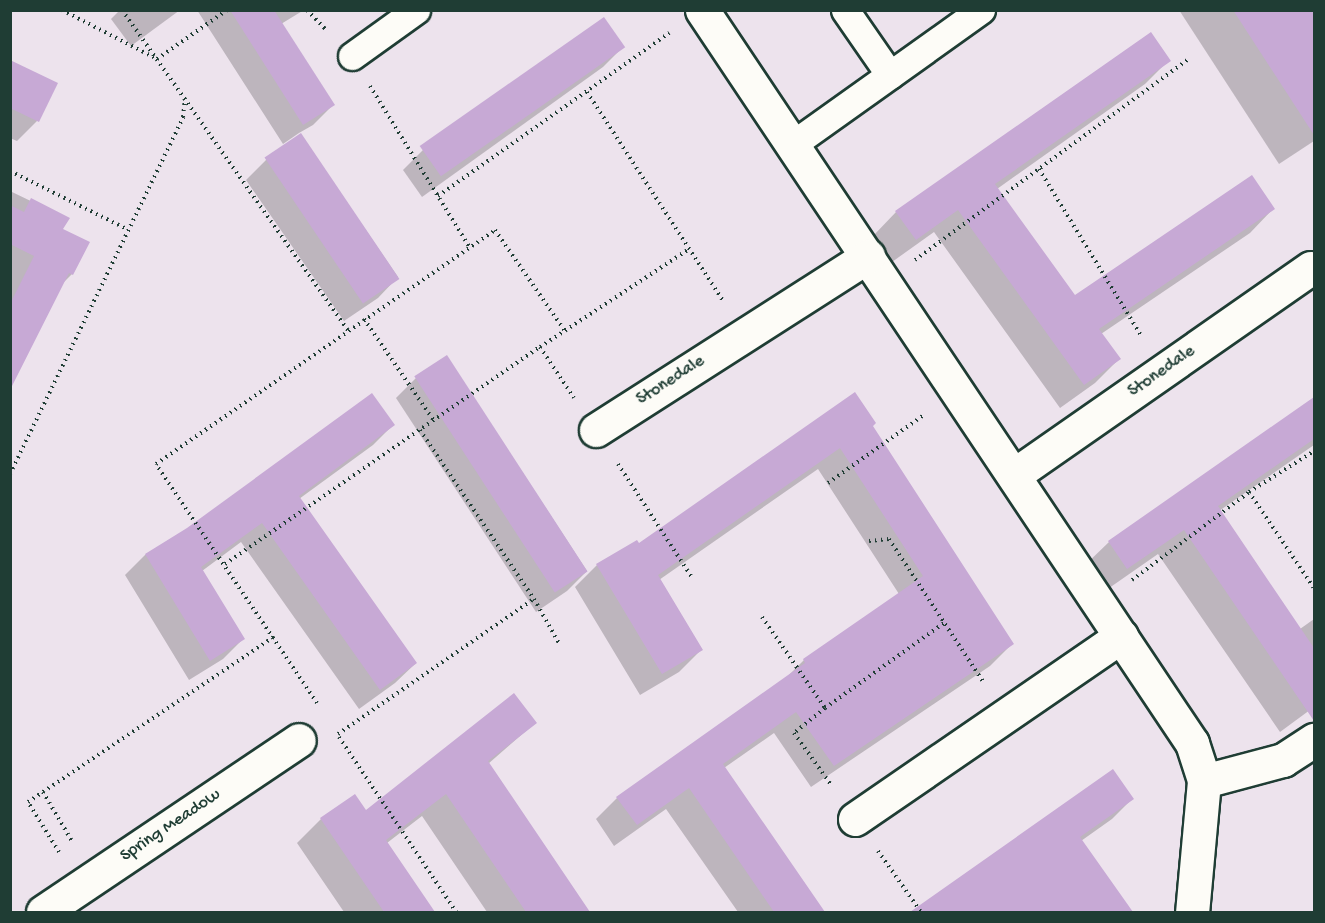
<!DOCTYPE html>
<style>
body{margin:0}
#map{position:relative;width:1325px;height:923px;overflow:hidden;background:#ede3ed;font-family:"Gochi Hand",sans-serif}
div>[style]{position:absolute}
.shadow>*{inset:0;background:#0003}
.building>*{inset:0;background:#c7a9d5;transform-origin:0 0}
.path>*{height:4px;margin-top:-2px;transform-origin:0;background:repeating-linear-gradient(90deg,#1f3d34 0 1.5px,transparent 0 6px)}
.roads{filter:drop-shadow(2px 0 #1f3d34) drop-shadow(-2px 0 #1f3d34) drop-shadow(0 2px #1f3d34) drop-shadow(0 -2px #1f3d34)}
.lane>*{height:27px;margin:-13.5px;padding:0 13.5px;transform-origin:13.5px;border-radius:13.5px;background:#fdfcf7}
.street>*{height:33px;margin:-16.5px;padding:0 16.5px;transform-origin:16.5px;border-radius:16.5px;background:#fdfcf7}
span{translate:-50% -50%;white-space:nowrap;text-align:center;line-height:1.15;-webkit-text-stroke:5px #fdfcf7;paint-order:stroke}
.street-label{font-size:18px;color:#1f3d34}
.frame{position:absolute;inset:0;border:12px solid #1f3d34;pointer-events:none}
</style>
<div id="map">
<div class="shadow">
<div style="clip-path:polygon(120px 10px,180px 10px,131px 46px,111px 19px)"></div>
<div style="clip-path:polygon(197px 10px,304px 10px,281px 24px,333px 105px,313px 125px,299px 133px,398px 277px,378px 298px,344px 321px,246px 180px,266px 160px,301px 136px,299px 133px,283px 144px)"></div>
<div style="clip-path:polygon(1179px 10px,1310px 10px,1314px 17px,1314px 141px,1279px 164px)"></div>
<div style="clip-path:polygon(623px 47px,603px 67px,422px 197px,403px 170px,423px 150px)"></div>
<div style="clip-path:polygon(1169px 60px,1145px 84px,997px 189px,1074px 297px,1273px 209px,1250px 233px,1101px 334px,1119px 359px,1095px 383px,1060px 408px,934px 232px,892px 262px,873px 236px,896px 212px)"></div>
<div style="clip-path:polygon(10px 62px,56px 84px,37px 121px,17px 141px,10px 138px)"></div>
<div style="clip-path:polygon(10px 191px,68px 219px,61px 230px,72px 274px,60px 286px,10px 387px)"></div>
<div style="clip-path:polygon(447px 357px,587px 571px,567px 591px,536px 612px,396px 398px,416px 378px)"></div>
<div style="clip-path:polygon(1314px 399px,1314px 445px,1219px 511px,1300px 629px,1314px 619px,1314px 707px,1280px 732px,1158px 554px,1102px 593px,1083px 567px,1109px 542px)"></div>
<div style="clip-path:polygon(393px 425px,373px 445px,299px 499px,416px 663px,395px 683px,359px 709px,241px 542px,202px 571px,243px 639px,223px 659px,189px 680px,125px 575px,145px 555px,188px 529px)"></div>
<div style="clip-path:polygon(871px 426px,1012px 644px,990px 666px,811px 787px,774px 733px,724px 768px,823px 912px,738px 912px,666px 809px,614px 846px,596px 819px,617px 798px,786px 678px,804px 660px,899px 594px,818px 469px,659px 580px,701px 650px,679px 672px,640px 695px,575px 587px,597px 565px)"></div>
<div style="clip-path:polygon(535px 723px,488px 764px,588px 912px,487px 912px,422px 816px,387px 843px,434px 912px,344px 912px,297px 843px,321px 819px,355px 796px,365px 812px)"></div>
<div style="clip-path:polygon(1132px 799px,1112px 819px,1081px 841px,1127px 907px,1122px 912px,916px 912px,925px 904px)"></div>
</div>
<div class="building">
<div style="clip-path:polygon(230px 10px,274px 10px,335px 105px,303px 125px)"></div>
<div style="clip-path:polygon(1233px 10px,1314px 10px,1314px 135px)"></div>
<div style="left:604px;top:17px;width:37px;height:225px;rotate:55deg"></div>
<div style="clip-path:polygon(1151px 32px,1171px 61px,995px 184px,1075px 295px,1252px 175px,1275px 209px,1099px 329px,1121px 359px,1084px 385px,958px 210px,916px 240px,895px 211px)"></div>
<div style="clip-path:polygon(10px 60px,58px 83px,39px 122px,10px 108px)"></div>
<div style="left:301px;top:133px;width:176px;height:44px;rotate:56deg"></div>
<div style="clip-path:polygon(31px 198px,70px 218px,63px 229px,90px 242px,73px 275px,69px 273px,10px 390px,10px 304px,34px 256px,10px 244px,10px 205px,24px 212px)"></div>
<div style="left:447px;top:355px;width:258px;height:39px;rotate:57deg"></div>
<div style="clip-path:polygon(855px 392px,876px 423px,873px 426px,1014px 644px,834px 766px,796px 712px,723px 764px,825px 912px,774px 912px,689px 788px,637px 825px,616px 797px,805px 663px,803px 659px,923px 576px,840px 448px,658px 575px,703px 650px,662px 674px,596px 564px,637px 540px,639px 543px)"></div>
<div style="clip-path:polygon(372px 393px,395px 425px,299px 496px,417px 663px,380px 690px,262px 523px,201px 567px,245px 639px,210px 661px,145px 554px,187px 528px)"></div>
<div style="clip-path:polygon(1314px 397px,1314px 439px,1218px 506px,1314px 648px,1314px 721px,1184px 530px,1127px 569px,1108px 541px)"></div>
<div style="clip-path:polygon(514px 693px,537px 723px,488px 761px,590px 912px,526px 912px,446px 794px,386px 840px,435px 912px,384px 912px,320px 818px,355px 794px,366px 810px)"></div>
<div style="clip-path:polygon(1113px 769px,1134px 799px,1080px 837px,1133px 912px,910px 912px)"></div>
</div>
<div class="path">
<div style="left:62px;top:10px;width:107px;rotate:27.3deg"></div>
<div style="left:157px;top:59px;width:85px;rotate:-35deg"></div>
<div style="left:122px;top:10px;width:392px;rotate:54.8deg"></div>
<div style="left:307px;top:10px;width:29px;rotate:46deg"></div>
<div style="left:370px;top:86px;width:188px;rotate:58.3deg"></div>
<div style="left:587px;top:92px;width:249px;rotate:56.9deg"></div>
<div style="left:1039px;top:169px;width:197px;rotate:58.5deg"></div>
<div style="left:10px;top:171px;width:131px;rotate:26.4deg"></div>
<div style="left:438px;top:196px;width:283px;rotate:-35.2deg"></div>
<div style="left:915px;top:260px;width:341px;rotate:-36.3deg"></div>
<div style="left:364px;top:319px;width:124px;rotate:55.5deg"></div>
<div style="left:540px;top:347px;width:178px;rotate:-33.3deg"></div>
<div style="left:420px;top:430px;width:204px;rotate:56deg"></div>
<div style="left:534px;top:599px;width:53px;rotate:60.5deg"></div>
<div style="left:618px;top:464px;width:137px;rotate:56.9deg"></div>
<div style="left:10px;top:474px;width:397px;rotate:-64.1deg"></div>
<div style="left:183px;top:117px;width:18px;rotate:-84deg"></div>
<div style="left:828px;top:483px;width:119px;rotate:-35.4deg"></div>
<div style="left:1249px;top:492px;width:116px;rotate:55.9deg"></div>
<div style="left:869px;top:541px;width:20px;rotate:-6deg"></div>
<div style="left:889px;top:539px;width:173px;rotate:56.6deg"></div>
<div style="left:225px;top:564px;width:383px;rotate:-34.6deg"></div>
<div style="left:540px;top:347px;width:61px;rotate:56.3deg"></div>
<div style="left:1132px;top:580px;width:146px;rotate:-36.9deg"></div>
<div style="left:1249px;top:492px;width:77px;rotate:-32.2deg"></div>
<div style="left:762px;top:617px;width:111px;rotate:55.3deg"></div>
<div style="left:825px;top:708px;width:40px;rotate:141deg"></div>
<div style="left:794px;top:733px;width:65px;rotate:54.4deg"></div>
<div style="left:317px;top:703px;width:288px;rotate:-124deg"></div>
<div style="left:156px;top:464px;width:412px;rotate:-34.6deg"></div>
<div style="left:495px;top:230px;width:123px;rotate:55.3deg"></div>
<div style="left:825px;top:708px;width:146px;rotate:-35.5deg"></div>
<div style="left:338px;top:734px;width:238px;rotate:-34.6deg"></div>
<div style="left:339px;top:737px;width:211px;rotate:56.2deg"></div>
<div style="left:43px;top:792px;width:59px;rotate:59.5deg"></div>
<div style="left:878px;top:851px;width:75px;rotate:54.8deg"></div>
<div style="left:59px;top:852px;width:59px;rotate:-121.8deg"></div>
<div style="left:28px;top:802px;width:296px;rotate:-33.9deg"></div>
</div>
<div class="roads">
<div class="lane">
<div style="left:845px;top:10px;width:79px;rotate:55.3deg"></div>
<div style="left:352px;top:56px;width:79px;rotate:-35.7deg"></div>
<div style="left:793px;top:144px;width:231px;rotate:-35.5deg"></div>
</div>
<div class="street">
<div style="left:702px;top:10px;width:882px;rotate:56.24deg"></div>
<div style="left:1192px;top:743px;width:40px;rotate:72deg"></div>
<div style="left:1204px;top:781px;width:132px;rotate:95.2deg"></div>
<div style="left:596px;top:430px;width:323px;rotate:-32.6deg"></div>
<div style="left:1014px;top:475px;width:362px;rotate:-34.9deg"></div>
<div style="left:1204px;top:781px;width:82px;rotate:-14.9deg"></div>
<div style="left:1283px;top:760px;width:37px;rotate:-33deg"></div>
<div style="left:855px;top:819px;width:323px;rotate:-34.5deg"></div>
<div style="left:43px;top:912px;width:308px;rotate:-33.9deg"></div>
</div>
</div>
<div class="street-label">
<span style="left:1162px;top:372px;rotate:-35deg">Stonedale</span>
<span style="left:671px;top:381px;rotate:-33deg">Stonedale</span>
<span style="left:171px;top:826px;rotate:-34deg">Spring Meadow</span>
</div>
<div class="frame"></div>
</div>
